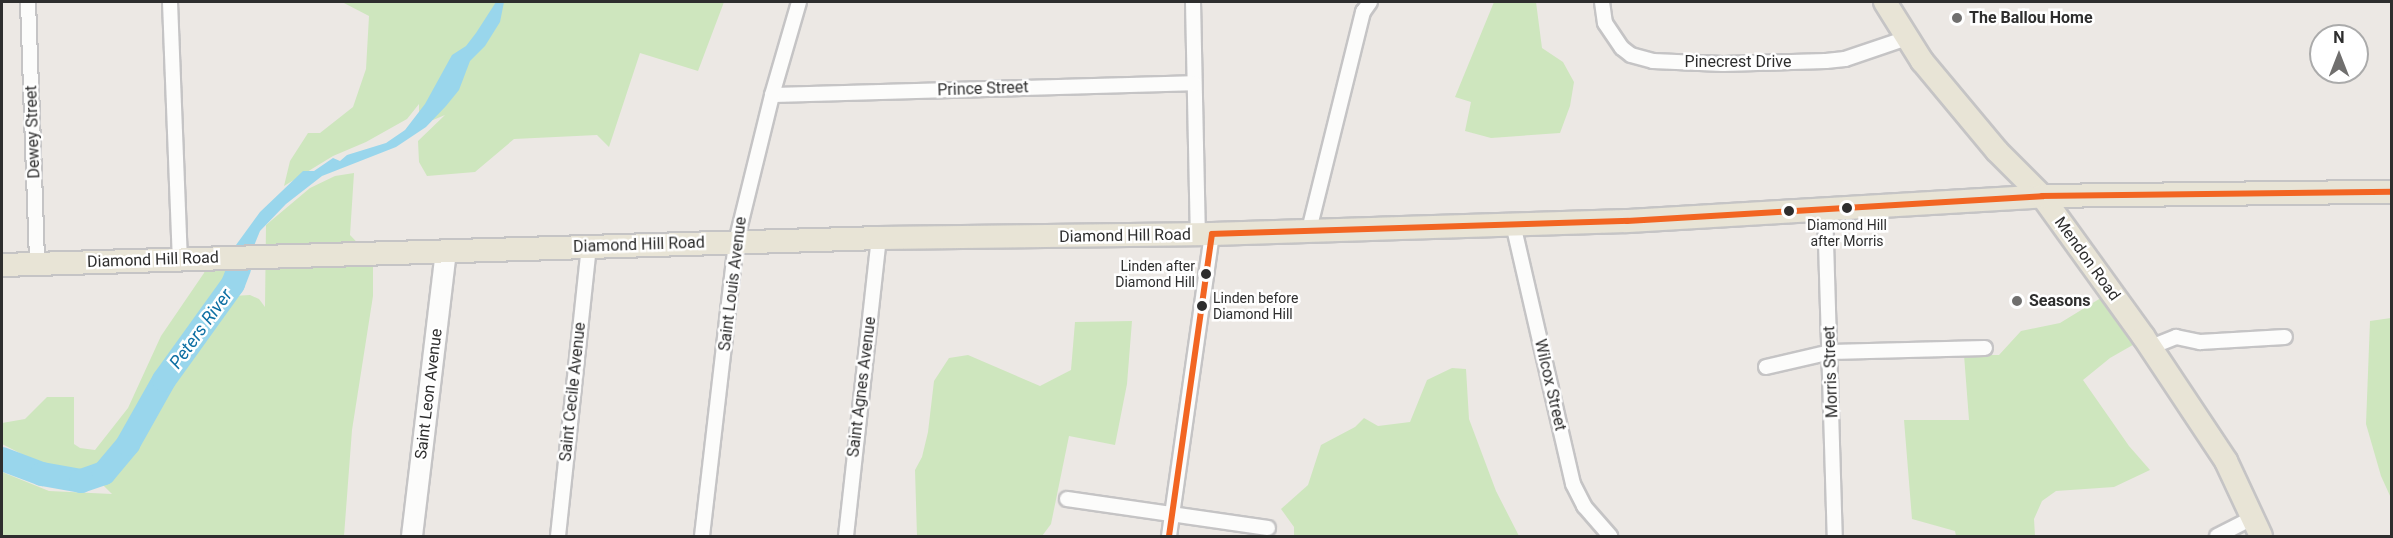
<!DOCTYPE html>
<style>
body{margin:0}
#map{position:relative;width:2393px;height:538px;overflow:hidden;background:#ece8e4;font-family:Roboto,sans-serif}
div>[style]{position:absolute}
.green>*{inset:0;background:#cee6be}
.water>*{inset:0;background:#99d6ec}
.river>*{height:24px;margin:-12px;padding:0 12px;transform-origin:12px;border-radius:12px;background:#99d6ec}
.roads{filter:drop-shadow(2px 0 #c5c4c5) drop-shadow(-2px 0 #c5c4c5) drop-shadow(0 2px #c5c4c5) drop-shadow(0 -2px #c5c4c5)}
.street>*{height:14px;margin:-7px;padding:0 7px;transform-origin:7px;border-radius:7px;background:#fcfcfb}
.secondary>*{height:20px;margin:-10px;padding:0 10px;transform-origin:10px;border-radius:10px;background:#fcfcfb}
.primary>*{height:22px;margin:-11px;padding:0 11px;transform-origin:11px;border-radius:11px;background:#e8e4d6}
.bus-1>*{height:6px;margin:-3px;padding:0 3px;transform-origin:3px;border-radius:3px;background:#f26522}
.dots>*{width:16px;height:16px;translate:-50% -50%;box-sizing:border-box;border:3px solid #fff;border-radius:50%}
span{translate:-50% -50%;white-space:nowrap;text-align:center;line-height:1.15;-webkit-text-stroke:5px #fff;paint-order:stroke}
.bus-label{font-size:14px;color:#2e2e2e}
.right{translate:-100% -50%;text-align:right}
.left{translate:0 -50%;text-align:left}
.poi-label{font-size:16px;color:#2e2e2e;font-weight:700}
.street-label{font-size:16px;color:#2e2e2e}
.water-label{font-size:18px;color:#0d6fa3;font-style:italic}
.frame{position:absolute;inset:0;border:3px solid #2e2e2e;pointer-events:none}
.north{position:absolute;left:2309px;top:24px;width:60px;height:60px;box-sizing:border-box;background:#fff;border:2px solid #ababab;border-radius:50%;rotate:0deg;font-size:16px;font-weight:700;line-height:24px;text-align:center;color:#2e2e2e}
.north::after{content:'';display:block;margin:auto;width:21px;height:27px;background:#706f6e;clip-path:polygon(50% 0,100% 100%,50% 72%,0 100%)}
</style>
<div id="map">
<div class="green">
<div style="clip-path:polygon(342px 2px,724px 2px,698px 71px,640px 53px,609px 147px,597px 135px,514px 139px,475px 172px,427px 176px,419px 162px,418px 141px,445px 115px,433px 120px,419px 120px,419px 104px,407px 119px,366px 142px,333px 156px,284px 186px,290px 161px,308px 133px,320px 133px,353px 107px,366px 69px,369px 16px)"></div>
<div style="clip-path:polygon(1494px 2px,1536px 2px,1542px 48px,1563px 62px,1574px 82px,1570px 106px,1560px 133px,1491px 138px,1465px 131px,1471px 102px,1455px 97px)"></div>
<div style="clip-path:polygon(354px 173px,350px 235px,373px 259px,373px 296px,352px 430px,344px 536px,2px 536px,2px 472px,49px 491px,112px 494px,102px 484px,98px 469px,82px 476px,59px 473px,2px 444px,2px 423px,25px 419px,47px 397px,74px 397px,74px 444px,80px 448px,95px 450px,128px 408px,161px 336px,204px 273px,208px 262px,228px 268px,214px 307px,233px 296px,250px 295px,259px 299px,265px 307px,266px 225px,310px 188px,335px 176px)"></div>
<div style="clip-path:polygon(2109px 293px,2138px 342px,2110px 358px,2083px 380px,2129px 446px,2150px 470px,2114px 487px,2056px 491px,2042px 501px,2034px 519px,2035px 536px,1956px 536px,1955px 531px,1912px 519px,1904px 420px,1969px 420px,1964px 355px,1999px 355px,2021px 331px,2060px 323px)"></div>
<div style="clip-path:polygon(2391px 318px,2392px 318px,2391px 498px,2381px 476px,2366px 424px,2370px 321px)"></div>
<div style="clip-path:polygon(1132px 321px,1127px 384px,1115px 445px,1069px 436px,1051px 524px,1042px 536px,917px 536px,915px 470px,922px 457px,928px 432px,934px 381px,949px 358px,968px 355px,1040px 386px,1071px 370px,1075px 322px)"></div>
<div style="clip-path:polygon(1452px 368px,1466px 369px,1469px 419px,1496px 491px,1519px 536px,1294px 536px,1294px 527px,1281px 509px,1308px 485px,1321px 445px,1355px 427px,1364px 418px,1378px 426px,1410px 422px,1427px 380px)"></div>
</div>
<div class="water">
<div style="clip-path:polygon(496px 2px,504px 2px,500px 22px,485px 46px,470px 61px,459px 90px,446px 106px,426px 127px,396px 147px,322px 176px,286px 204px,260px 231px,243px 273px,242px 285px,231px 305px,228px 304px,221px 295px,228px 279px,236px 245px,260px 212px,303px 171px,314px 171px,333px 158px,340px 161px,347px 155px,386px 143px,405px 130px,425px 104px,452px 55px,466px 46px,476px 33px)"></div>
</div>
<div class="river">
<div style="left:2px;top:459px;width:43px;rotate:20.6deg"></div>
<div style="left:42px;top:474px;width:40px;rotate:10deg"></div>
<div style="left:81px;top:481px;width:24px;rotate:-19deg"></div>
<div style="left:104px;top:473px;width:38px;rotate:-50deg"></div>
<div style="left:128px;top:444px;width:73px;rotate:-60.6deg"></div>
<div style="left:164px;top:380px;width:118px;rotate:-54.3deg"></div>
<div style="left:233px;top:284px;width:17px;rotate:-69deg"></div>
</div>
<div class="roads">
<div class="street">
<div style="left:28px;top:2px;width:261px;rotate:88deg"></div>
<div style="left:170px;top:2px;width:257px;rotate:87.8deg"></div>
<div style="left:1193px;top:2px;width:232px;rotate:88.8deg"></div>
<div style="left:1602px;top:2px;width:21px;rotate:82deg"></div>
<div style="left:1605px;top:23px;width:30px;rotate:56deg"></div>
<div style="left:1622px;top:48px;width:11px;rotate:38deg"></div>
<div style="left:1631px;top:55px;width:23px;rotate:15deg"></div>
<div style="left:1653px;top:61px;width:70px;rotate:2.5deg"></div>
<div style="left:1723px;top:64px;width:103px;rotate:-1.7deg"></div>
<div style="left:1826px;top:61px;width:19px;rotate:-6deg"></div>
<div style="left:1845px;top:59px;width:65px;rotate:-18.7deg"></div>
<div style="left:772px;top:95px;width:422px;rotate:-1.6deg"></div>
<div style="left:1825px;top:208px;width:328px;rotate:88.3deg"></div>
<div style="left:1513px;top:224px;width:267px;rotate:77deg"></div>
<div style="left:1573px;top:484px;width:25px;rotate:63deg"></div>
<div style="left:1584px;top:506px;width:40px;rotate:49deg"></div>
<div style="left:1309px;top:230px;width:225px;rotate:-76.1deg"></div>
<div style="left:1363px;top:12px;width:12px;rotate:-55deg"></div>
<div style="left:2151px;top:347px;width:27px;rotate:-22deg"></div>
<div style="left:2176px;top:337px;width:25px;rotate:12deg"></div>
<div style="left:2200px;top:342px;width:85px;rotate:-3.4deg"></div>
<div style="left:1766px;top:367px;width:67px;rotate:-13deg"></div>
<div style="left:1831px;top:352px;width:154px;rotate:-1.5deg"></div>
<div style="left:1067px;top:499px;width:203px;rotate:8.2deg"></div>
<div style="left:558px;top:536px;width:291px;rotate:-83.9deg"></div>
<div style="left:702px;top:536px;width:296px;rotate:-83.4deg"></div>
<div style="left:736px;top:242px;width:151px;rotate:-76.2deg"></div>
<div style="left:772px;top:95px;width:97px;rotate:-73.8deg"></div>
<div style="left:846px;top:536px;width:300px;rotate:-83.7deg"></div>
<div style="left:1169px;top:536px;width:305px;rotate:-81.9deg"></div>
<div style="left:2217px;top:536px;width:39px;rotate:-27deg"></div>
</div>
<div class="secondary">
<div style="left:412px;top:536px;width:286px;rotate:-83.2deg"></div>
</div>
<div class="primary">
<div style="left:1885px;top:2px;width:70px;rotate:57.9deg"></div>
<div style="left:1922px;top:61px;width:117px;rotate:50.2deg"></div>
<div style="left:1997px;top:151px;width:64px;rotate:45deg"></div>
<div style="left:2042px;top:196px;width:173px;rotate:54.2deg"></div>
<div style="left:2143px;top:336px;width:150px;rotate:56.4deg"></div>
<div style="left:2226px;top:461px;width:83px;rotate:65deg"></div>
<div style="left:2px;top:265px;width:877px;rotate:-1.76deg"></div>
<div style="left:879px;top:238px;width:333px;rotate:-0.7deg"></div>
<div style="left:1212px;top:234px;width:415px;rotate:-1.8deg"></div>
<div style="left:1627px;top:221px;width:416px;rotate:-3.4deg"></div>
<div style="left:2042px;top:196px;width:350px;rotate:-0.7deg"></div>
</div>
</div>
<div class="bus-1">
<div style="left:1212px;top:234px;width:415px;rotate:-1.8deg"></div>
<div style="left:1627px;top:221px;width:416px;rotate:-3.4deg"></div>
<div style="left:2042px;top:196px;width:350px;rotate:-0.7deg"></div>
<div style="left:1169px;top:536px;width:305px;rotate:-81.9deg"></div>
</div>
<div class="dots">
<div style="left:1957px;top:18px;background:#706f6e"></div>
<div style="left:1847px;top:208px;background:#2e2e2e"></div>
<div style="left:1789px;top:211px;background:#2e2e2e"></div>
<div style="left:1206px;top:274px;background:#2e2e2e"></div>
<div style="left:2017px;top:301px;background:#706f6e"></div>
<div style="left:1202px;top:306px;background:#2e2e2e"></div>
</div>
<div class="bus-label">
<span style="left:1847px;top:233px">Diamond Hill<br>after Morris</span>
<span class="right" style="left:1195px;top:274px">Linden after<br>Diamond Hill</span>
<span class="left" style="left:1213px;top:306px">Linden before<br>Diamond Hill</span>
</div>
<div class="poi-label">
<span class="left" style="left:1969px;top:18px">The Ballou Home</span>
<span class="left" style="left:2029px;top:301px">Seasons</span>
</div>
<div class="street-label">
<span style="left:1738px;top:62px">Pinecrest Drive</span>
<span style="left:983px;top:89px;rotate:-2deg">Prince Street</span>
<span style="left:33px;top:132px;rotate:-92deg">Dewey Street</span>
<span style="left:1125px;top:236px;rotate:-1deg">Diamond Hill Road</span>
<span style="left:639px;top:245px;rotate:-2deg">Diamond Hill Road</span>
<span style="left:2087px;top:259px;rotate:54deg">Mendon Road</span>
<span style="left:153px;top:260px;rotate:-2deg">Diamond Hill Road</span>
<span style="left:733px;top:284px;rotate:-83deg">Saint Louis Avenue</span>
<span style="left:1831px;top:372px;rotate:-92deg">Morris Street</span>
<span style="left:1550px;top:385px;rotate:77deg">Wilcox Street</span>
<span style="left:862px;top:387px;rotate:-83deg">Saint Agnes Avenue</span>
<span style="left:573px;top:392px;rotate:-84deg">Saint Cecile Avenue</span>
<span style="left:429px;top:394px;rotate:-83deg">Saint Leon Avenue</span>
</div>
<div class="water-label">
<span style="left:201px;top:329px;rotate:-54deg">Peters River</span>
</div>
<div class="frame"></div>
<div class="north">N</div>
</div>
